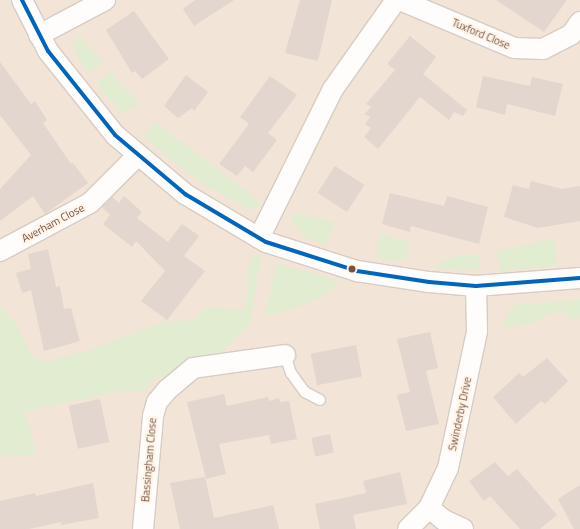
<!DOCTYPE html>
<style>
body{margin:0}
#map{position:relative;width:580px;height:529px;overflow:hidden;background:#f6efe6;font-family:"Titillium Web",sans-serif}
div>[style]{position:absolute}
.residential>*{inset:0;background:#f2e4d6;transform-origin:0 0}
.green>*{inset:0;background:#e2ecd1}
.building>*{inset:0;background:#e2d6ce;transform-origin:0 0}
.roads{filter:drop-shadow(1px 0 #d7ccc4) drop-shadow(-1px 0 #d7ccc4) drop-shadow(0 1px #d7ccc4) drop-shadow(0 -1px #d7ccc4)}
.service>*{height:10px;margin:-5px;padding:0 5px;transform-origin:5px;border-radius:5px;background:#fefdfb}
.minor>*{height:20px;margin:-10px;padding:0 10px;transform-origin:10px;border-radius:10px;background:#fefdfb}
.bus-1>*{height:4px;margin:-2px;padding:0 2px;transform-origin:2px;border-radius:2px;background:#0065bd}
.dots>*{width:11px;height:11px;translate:-50% -50%;box-sizing:border-box;border:2px solid #fff4e6;border-radius:50%}
span{translate:-50% -50%;white-space:nowrap;text-align:center;line-height:1.15;-webkit-text-stroke:4px #fff4e6;paint-order:stroke}
.street-label{font-size:11px;color:#735447}
</style>
<div id="map">
<div class="residential">
<div style="left:0;top:0;width:580px;height:529px"></div>
</div>
<div class="green">
<div style="clip-path:polygon(78px 35px,103px 63px,88px 72px,76px 55px,74px 47px)"></div>
<div style="clip-path:polygon(110px 71px,140px 105px,122px 113px,100px 89px,98px 82px)"></div>
<div style="clip-path:polygon(154px 121px,248px 192px,259px 202px,259px 207px,252px 209px,243px 206px,201px 182px,176px 164px,145px 137px)"></div>
<div style="clip-path:polygon(296px 213px,335px 222px,325px 244px,304px 237px,293px 223px,292px 217px)"></div>
<div style="clip-path:polygon(380px 234px,409px 242px,408px 256px,400px 261px,377px 259px)"></div>
<div style="clip-path:polygon(554px 239px,557px 266px,500px 271px,497px 251px)"></div>
<div style="clip-path:polygon(255px 253px,261px 256px,250px 325px,212px 360px,167px 377px,155px 377px,146px 390px,111px 393px,25px 411px,36px 454px,0 457px,0 306px,15px 322px,30px 353px,43px 362px,88px 351px,160px 323px,194px 320px,205px 308px,244px 309px,246px 303px,247px 268px)"></div>
<div style="clip-path:polygon(480px 254px,480px 270px,430px 268px,456px 256px)"></div>
<div style="clip-path:polygon(276px 263px,340px 281px,331px 290px,307px 304px,265px 317px)"></div>
<div style="clip-path:polygon(580px 300px,580px 317px,573px 321px,563px 311px,545px 316px,537px 322px,502px 328px,510px 309px,517px 304px)"></div>
</div>
<div class="building">
<div style="clip-path:polygon(195px 0,234px 0,194px 26px,183px 9px)"></div>
<div style="clip-path:polygon(300px 0,332px 0,318px 61px,285px 53px)"></div>
<div style="clip-path:polygon(496px 0,567px 0,544px 32px)"></div>
<div style="clip-path:polygon(134px 11px,169px 59px,142px 79px,135px 71px,132px 73px,106px 30px)"></div>
<div style="clip-path:polygon(410px 36px,436px 57px,423px 74px,467px 110px,463px 116px,454px 112px,449px 120px,420px 97px,378px 149px,364px 137px,371px 128px,365px 124px,370px 117px,365px 114px,371px 107px,366px 104px,395px 70px,387px 64px)"></div>
<div style="clip-path:polygon(0 62px,31px 104px,35px 101px,47px 120px,43px 123px,71px 164px,73px 163px,88px 183px,45px 214px,33px 196px,0 221px,0 189px,31px 155px,0 115px)"></div>
<div style="clip-path:polygon(186px 75px,208px 92px,194px 111px,192px 108px,178px 118px,164px 106px)"></div>
<div style="clip-path:polygon(270px 76px,297px 95px,268px 133px,277px 140px,253px 172px,245px 166px,237px 176px,219px 164px,249px 124px,240px 117px)"></div>
<div style="clip-path:polygon(483px 76px,530px 86px,532px 77px,563px 84px,555px 116px,507px 104px,505px 115px,476px 107px)"></div>
<div style="left:335px;top:166px;width:35px;height:32px;rotate:33deg"></div>
<div style="clip-path:polygon(531px 181px,562px 189px,580px 186px,580px 221px,538px 228px,504px 217px,513px 185px,529px 189px)"></div>
<div style="clip-path:polygon(390px 193px,444px 206px,447px 196px,488px 207px,479px 244px,411px 226px,410px 232px,382px 224px)"></div>
<div style="clip-path:polygon(124px 196px,142px 212px,137px 218px,168px 242px,182px 224px,199px 236px,184px 256px,205px 271px,167px 320px,141px 301px,165px 271px,136px 241px,132px 247px,103px 224px,110px 215px,102px 207px,112px 197px,119px 203px)"></div>
<div style="clip-path:polygon(48px 249px,56px 287px,60px 286px,64px 309px,71px 308px,80px 341px,44px 351px,31px 290px,22px 293px,16px 273px,31px 269px,28px 254px)"></div>
<div style="clip-path:polygon(430px 332px,438px 368px,426px 371px,439px 424px,406px 431px,397px 395px,410px 392px,397px 339px)"></div>
<div style="left:356px;top:345px;width:32px;height:46px;rotate:79deg"></div>
<div style="clip-path:polygon(547px 358px,568px 381px,545px 404px,541px 401px,516px 424px,493px 397px,519px 373px,523px 377px)"></div>
<div style="clip-path:polygon(224px 394px,227px 406px,268px 397px,269px 401px,279px 398px,280px 402px,289px 401px,297px 439px,271px 444px,269px 435px,219px 444px,226px 474px,206px 479px,187px 402px)"></div>
<div style="left:100px;top:399px;width:44px;height:32px;rotate:78deg"></div>
<div style="left:330px;top:434px;width:19px;height:19px;rotate:78deg"></div>
<div style="clip-path:polygon(495px 462px,508px 476px,517px 469px,557px 515px,540px 529px,520px 529px,490px 496px,484px 501px,469px 481px)"></div>
<div style="clip-path:polygon(400px 472px,407px 504px,353px 515px,356px 529px,320px 529px,315px 504px,366px 493px,363px 481px)"></div>
<div style="clip-path:polygon(205px 477px,214px 518px,273px 505px,279px 529px,180px 529px,170px 483px)"></div>
<div style="clip-path:polygon(93px 483px,99px 518px,61px 525px,61px 522px,29px 529px,0 529px,0 501px,35px 493px,36px 496px)"></div>
<div style="clip-path:polygon(580px 485px,580px 529px,574px 529px,558px 499px)"></div>
</div>
<div class="roads">
<div class="service">
<div style="left:285px;top:355px;width:19px;rotate:72deg"></div>
<div style="left:291px;top:373px;width:24px;rotate:54deg"></div>
<div style="left:305px;top:392px;width:17px;rotate:28deg"></div>
</div>
<div class="minor">
<div style="left:22px;top:0;width:57px;rotate:63deg"></div>
<div style="left:48px;top:51px;width:107px;rotate:51.4deg"></div>
<div style="left:115px;top:135px;width:92px;rotate:40.1deg"></div>
<div style="left:185px;top:194px;width:94px;rotate:30.7deg"></div>
<div style="left:266px;top:242px;width:96px;rotate:17.7deg"></div>
<div style="left:357px;top:271px;width:73px;rotate:8.7deg"></div>
<div style="left:429px;top:282px;width:47px;rotate:4.9deg"></div>
<div style="left:476px;top:286px;width:104px;rotate:-4.4deg"></div>
<div style="left:400px;top:0;width:124px;rotate:22.8deg"></div>
<div style="left:514px;top:48px;width:29px;rotate:2deg"></div>
<div style="left:543px;top:49px;width:31px;rotate:-27deg"></div>
<div style="left:571px;top:35px;width:16px;rotate:-55deg"></div>
<div style="left:39px;top:35px;width:75px;rotate:-27.9deg"></div>
<div style="left:259px;top:238px;width:166px;rotate:-63.6deg"></div>
<div style="left:333px;top:89px;width:109px;rotate:-54.7deg"></div>
<div style="left:0;top:251px;width:102px;rotate:-28.1deg"></div>
<div style="left:90px;top:203px;width:66px;rotate:-45deg"></div>
<div style="left:429px;top:508px;width:19px;rotate:39deg"></div>
<div style="left:444px;top:520px;width:21px;rotate:25deg"></div>
<div style="left:143px;top:529px;width:113px;rotate:-84.9deg"></div>
<div style="left:153px;top:416px;width:15px;rotate:-74deg"></div>
<div style="left:157px;top:402px;width:16px;rotate:-50deg"></div>
<div style="left:167px;top:390px;width:34px;rotate:-40deg"></div>
<div style="left:193px;top:368px;width:93px;rotate:-8deg"></div>
<div style="left:408px;top:529px;width:30px;rotate:-45deg"></div>
<div style="left:429px;top:508px;width:44px;rotate:-64.6deg"></div>
<div style="left:448px;top:468px;width:140px;rotate:-78deg"></div>
<div style="left:477px;top:331px;width:45px;rotate:-91.3deg"></div>
</div>
</div>
<div class="bus-1">
<div style="left:22px;top:0;width:57px;rotate:63deg"></div>
<div style="left:48px;top:51px;width:107px;rotate:51.4deg"></div>
<div style="left:115px;top:135px;width:92px;rotate:40.1deg"></div>
<div style="left:185px;top:194px;width:94px;rotate:30.7deg"></div>
<div style="left:266px;top:242px;width:96px;rotate:17.7deg"></div>
<div style="left:357px;top:271px;width:73px;rotate:8.7deg"></div>
<div style="left:429px;top:282px;width:47px;rotate:4.9deg"></div>
<div style="left:476px;top:286px;width:104px;rotate:-4.4deg"></div>
</div>
<div class="dots">
<div style="left:352px;top:269px;background:#735447"></div>
</div>
<div class="street-label">
<span style="left:481px;top:34px;rotate:23deg">Tuxford Close</span>
<span style="left:53px;top:223px;rotate:-28deg">Averham Close</span>
<span style="left:460px;top:414px;rotate:-78deg">Swinderby Drive</span>
<span style="left:149px;top:460px;rotate:-85deg">Bassingham Close</span>
</div>
</div>
